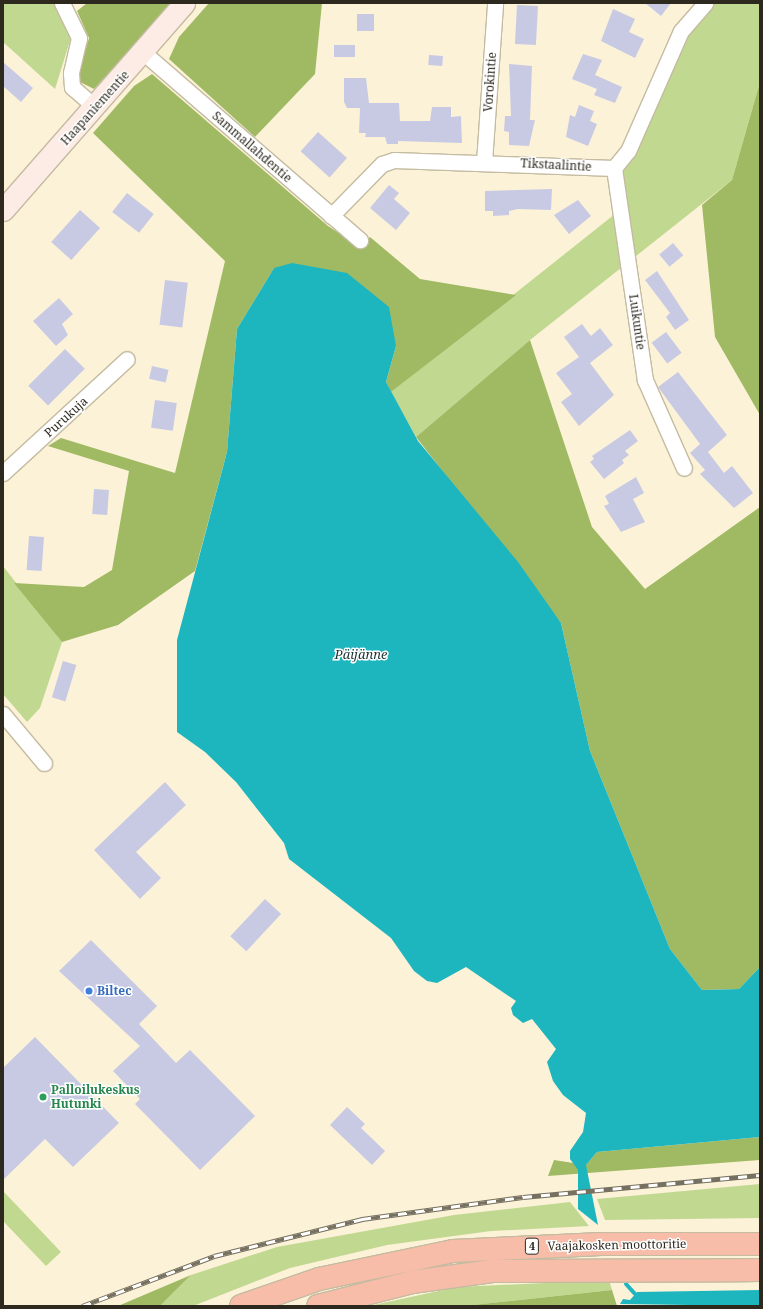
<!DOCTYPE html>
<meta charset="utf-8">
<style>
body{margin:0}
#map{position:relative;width:763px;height:1309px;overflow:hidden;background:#fcf2d8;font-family:"Noto Serif",serif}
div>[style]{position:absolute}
.green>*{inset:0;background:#c1d890}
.forest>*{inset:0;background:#a0ba64}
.water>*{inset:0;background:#1db6bf}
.stream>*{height:4px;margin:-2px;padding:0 2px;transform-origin:2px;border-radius:2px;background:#1db6bf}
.building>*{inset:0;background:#c8cae4;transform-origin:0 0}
.roads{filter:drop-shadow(1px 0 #c4bba1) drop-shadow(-1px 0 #c4bba1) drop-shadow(0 1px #c4bba1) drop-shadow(0 -1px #c4bba1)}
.street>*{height:15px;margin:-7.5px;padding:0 7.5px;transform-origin:7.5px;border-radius:7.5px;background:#fff}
.secondary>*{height:21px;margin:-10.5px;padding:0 10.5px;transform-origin:10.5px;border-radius:10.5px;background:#fdebe5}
.highway>*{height:22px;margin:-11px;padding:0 11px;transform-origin:11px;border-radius:11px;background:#f7bda8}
.rail>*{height:4.5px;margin-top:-2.25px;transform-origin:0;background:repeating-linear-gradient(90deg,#fff 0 9px,#767060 0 18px);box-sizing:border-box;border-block:1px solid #767060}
.dots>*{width:11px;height:11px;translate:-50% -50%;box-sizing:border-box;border:2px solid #fff;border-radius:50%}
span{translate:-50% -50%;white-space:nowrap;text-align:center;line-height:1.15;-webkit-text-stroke:3px #fff;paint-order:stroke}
.shield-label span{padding:1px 3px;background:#fff;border:1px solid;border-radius:3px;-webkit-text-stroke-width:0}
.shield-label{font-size:11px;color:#2d291f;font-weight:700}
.street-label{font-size:12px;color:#2d291f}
.shop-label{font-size:12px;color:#366cbe;font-weight:700}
.left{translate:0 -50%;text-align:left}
.leisure-label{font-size:12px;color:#27864d;font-weight:700}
.water-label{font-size:13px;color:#1a3132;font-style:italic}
.frame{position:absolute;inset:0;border:4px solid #2d291f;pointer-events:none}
</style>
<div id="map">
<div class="green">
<div style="clip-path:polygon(3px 3px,55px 3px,73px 31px,55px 89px,3px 42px)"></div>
<div style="clip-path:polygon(696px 3px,760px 3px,760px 82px,732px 180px,530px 340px,416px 437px,391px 392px,615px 214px,623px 149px)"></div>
<div style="clip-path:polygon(3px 566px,62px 642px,40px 708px,27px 722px,3px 694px)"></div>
<div style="clip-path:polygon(760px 1184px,760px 1218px,605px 1220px,597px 1199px)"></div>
<div style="clip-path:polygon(4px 1192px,61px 1252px,46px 1266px,3px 1221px)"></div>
<div style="clip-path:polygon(570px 1202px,589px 1226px,491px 1231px,387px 1245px,290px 1268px,193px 1306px,160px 1306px,191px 1275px,277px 1247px,454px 1215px)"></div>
<div style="clip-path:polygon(609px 1280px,612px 1290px,463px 1306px,369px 1306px,457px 1287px)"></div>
</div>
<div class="forest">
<div style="clip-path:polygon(87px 3px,172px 3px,94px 89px,80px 82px,79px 73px,89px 38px,77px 11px)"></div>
<div style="clip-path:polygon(209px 3px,322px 3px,315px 74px,255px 137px,169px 59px,179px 37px)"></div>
<div style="clip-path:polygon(152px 74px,328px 226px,360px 247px,370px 237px,420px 279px,516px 295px,391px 392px,386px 382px,396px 346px,274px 268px,237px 329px,227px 452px,195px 571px,118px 625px,62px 642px,14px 583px,84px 587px,112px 570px,129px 471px,48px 446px,61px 438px,175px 473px,225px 261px,93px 133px,134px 86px)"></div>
<div style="clip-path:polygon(760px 82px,760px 415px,715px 337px,702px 205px,732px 180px)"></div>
<div style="clip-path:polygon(530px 340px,592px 527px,645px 589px,760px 507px,760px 967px,739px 989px,702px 990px,670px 949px,590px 751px,561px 623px,416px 437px)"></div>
<div style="clip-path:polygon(760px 1137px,760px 1160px,548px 1176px,554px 1160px,586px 1165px,597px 1152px)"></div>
<div style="clip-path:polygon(191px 1275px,160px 1306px,118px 1306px)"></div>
<div style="clip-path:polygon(612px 1290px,617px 1306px,463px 1306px)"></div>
</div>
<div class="water">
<div style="clip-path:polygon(292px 263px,347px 273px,389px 307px,396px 346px,386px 382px,418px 441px,518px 562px,561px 623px,590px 751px,670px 949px,702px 990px,739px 989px,760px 967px,760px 1137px,597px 1152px,586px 1165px,598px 1225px,578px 1209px,578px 1170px,570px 1159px,570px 1151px,583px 1132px,586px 1113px,563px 1095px,553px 1081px,547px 1062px,556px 1049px,532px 1019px,523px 1023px,513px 1015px,511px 1008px,516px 1001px,466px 967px,437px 983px,427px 981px,414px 971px,391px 938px,289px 859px,284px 843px,236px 782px,205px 752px,177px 732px,177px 640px,227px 452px,237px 329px,274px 268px)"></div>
<div style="clip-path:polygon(760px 1290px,760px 1306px,620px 1304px,623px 1299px,630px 1300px,637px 1292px)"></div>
</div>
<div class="stream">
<div style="left:626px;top:1284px;width:13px;rotate:48deg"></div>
</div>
<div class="building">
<div style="clip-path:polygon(645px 3px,671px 3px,661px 16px)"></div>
<div style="left:517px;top:5px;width:21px;height:39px;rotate:3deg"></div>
<div style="clip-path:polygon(613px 9px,635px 19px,629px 32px,644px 39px,635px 58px,601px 41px)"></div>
<div style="left:357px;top:14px;width:17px;height:17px"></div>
<div style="left:334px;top:45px;width:21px;height:12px"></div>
<div style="clip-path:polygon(583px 54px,602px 60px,595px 75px,622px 87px,615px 103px,594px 95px,597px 89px,572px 79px)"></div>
<div style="left:429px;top:55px;width:14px;height:10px;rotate:4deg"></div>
<div style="clip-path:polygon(3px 62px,33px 88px,21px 102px,3px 86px)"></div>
<div style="clip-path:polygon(509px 64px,532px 66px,530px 120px,535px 120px,529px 146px,509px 145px,509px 132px,504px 131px,505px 116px,511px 116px)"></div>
<div style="clip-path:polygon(344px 78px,366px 78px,369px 103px,399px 103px,400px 121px,430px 121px,432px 107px,451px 107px,451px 117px,461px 116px,462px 143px,398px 141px,398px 144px,387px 144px,385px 137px,365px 137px,366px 133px,359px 133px,360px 108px,347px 108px,344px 102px)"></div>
<div style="clip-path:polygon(579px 105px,594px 111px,590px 121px,597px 124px,588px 146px,566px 137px,570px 115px,575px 117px)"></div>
<div style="left:318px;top:132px;width:39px;height:26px;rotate:42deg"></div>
<div style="clip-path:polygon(389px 185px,399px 193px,394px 199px,410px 213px,396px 230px,370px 208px)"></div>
<div style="clip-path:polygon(552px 189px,551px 210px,518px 209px,509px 211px,509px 215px,493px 216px,493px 211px,485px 211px,485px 191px)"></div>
<div style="left:127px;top:193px;width:34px;height:24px;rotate:38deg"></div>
<div style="clip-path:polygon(578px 200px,591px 216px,569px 234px,554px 215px)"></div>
<div style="left:80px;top:210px;width:27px;height:43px;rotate:42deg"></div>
<div style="left:673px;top:243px;width:16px;height:18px;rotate:50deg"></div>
<div style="clip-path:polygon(657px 271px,689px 320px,675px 330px,666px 317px,670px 313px,645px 280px)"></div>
<div style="left:165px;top:280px;width:23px;height:45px;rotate:7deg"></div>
<div style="clip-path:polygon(59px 298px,73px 314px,62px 324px,68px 335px,56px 346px,33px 321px)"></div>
<div style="clip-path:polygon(582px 324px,591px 336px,600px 328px,613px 345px,590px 363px,614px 395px,579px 426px,561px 402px,572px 394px,556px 373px,579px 357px,564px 337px)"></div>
<div style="left:666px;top:332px;width:26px;height:18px;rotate:53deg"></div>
<div style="left:65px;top:349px;width:28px;height:52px;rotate:45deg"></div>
<div style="left:152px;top:366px;width:17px;height:13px;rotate:13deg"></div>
<div style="clip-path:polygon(678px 372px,727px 435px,708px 452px,724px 473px,732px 466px,753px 493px,734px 508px,700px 474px,705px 470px,690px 453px,700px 444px,658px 387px)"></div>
<div style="left:155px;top:400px;width:22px;height:28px;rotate:8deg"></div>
<div style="clip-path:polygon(630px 430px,638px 441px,625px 451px,629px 455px,622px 460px,624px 463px,604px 479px,590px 462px,594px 459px,592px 456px)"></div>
<div style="clip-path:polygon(636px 477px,644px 493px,633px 499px,645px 522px,621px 532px,604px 506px,609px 504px,605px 496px)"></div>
<div style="left:94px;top:489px;width:15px;height:25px;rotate:4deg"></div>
<div style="left:29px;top:536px;width:15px;height:34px;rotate:4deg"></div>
<div style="left:63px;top:661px;width:14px;height:38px;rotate:17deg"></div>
<div style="clip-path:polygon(165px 782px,186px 805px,136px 852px,161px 878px,140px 899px,94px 850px)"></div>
<div style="left:265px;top:899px;width:22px;height:51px;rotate:43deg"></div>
<div style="clip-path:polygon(91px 940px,157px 1006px,139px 1024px,176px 1063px,190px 1050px,255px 1116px,200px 1170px,135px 1104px,140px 1099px,113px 1071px,140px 1046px,59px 971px)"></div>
<div style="clip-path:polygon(35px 1037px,119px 1123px,73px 1167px,45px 1139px,3px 1180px,3px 1068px)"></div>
<div style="clip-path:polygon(347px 1107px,365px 1124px,361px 1128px,385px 1151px,372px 1165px,330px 1125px)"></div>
</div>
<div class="roads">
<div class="street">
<div style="left:62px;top:3px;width:39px;rotate:64deg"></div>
<div style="left:79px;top:38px;width:36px;rotate:103deg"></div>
<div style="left:71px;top:73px;width:14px;rotate:86deg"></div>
<div style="left:72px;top:87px;width:30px;rotate:41deg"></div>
<div style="left:144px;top:53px;width:286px;rotate:40.9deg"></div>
<div style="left:484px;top:162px;width:159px;rotate:-86deg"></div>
<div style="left:614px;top:168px;width:214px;rotate:81.7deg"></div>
<div style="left:645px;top:380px;width:96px;rotate:66.1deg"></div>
<div style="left:331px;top:216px;width:73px;rotate:-45.6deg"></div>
<div style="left:382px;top:164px;width:13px;rotate:-18deg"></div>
<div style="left:394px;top:160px;width:220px;rotate:2.1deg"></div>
<div style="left:614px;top:168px;width:22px;rotate:-51deg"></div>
<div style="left:628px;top:151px;width:131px;rotate:-66.2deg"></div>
<div style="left:681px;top:31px;width:37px;rotate:-49deg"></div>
<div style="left:3px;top:473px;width:168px;rotate:-42.6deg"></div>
<div style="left:3px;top:714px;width:64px;rotate:50.1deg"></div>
</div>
<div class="secondary">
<div style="left:3px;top:210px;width:275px;rotate:-48.8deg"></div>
</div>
<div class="highway">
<div style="left:241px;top:1306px;width:83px;rotate:-19.1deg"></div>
<div style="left:319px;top:1279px;width:137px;rotate:-11.8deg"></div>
<div style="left:453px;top:1251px;width:148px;rotate:-2.7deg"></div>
<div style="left:601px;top:1244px;width:159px"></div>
<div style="left:318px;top:1306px;width:97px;rotate:-14.3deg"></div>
<div style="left:412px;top:1282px;width:81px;rotate:-7.8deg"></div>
<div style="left:492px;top:1271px;width:268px;rotate:-0.2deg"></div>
</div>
</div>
<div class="rail">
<div style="left:82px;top:1306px;width:141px;rotate:-20.7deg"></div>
<div style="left:214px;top:1256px;width:153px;rotate:-14deg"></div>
<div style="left:362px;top:1219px;width:162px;rotate:-7.8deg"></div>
<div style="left:523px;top:1197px;width:238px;rotate:-5.3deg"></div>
</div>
<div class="dots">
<div style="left:89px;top:991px;background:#3f7fe0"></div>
<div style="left:43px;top:1097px;background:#2e9e5b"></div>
</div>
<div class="shield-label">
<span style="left:532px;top:1246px">4</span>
</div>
<div class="street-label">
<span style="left:490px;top:82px;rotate:-86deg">Vorokintie</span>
<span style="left:95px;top:108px;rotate:-48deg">Haapaniementie</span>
<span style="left:252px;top:147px;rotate:41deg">Sammallahdentie</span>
<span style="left:556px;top:165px;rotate:3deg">Tikstaalintie</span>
<span style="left:637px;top:322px;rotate:82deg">Luikuntie</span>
<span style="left:66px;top:417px;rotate:-42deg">Purukuja</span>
<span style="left:617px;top:1245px;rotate:-1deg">Vaajakosken moottoritie</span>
</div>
<div class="shop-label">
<span class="left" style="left:97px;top:991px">Biltec</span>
</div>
<div class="leisure-label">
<span class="left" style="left:51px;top:1097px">Palloilukeskus<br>Hutunki</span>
</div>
<div class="water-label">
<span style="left:361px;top:654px">Päijänne</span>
</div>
<div class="frame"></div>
</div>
